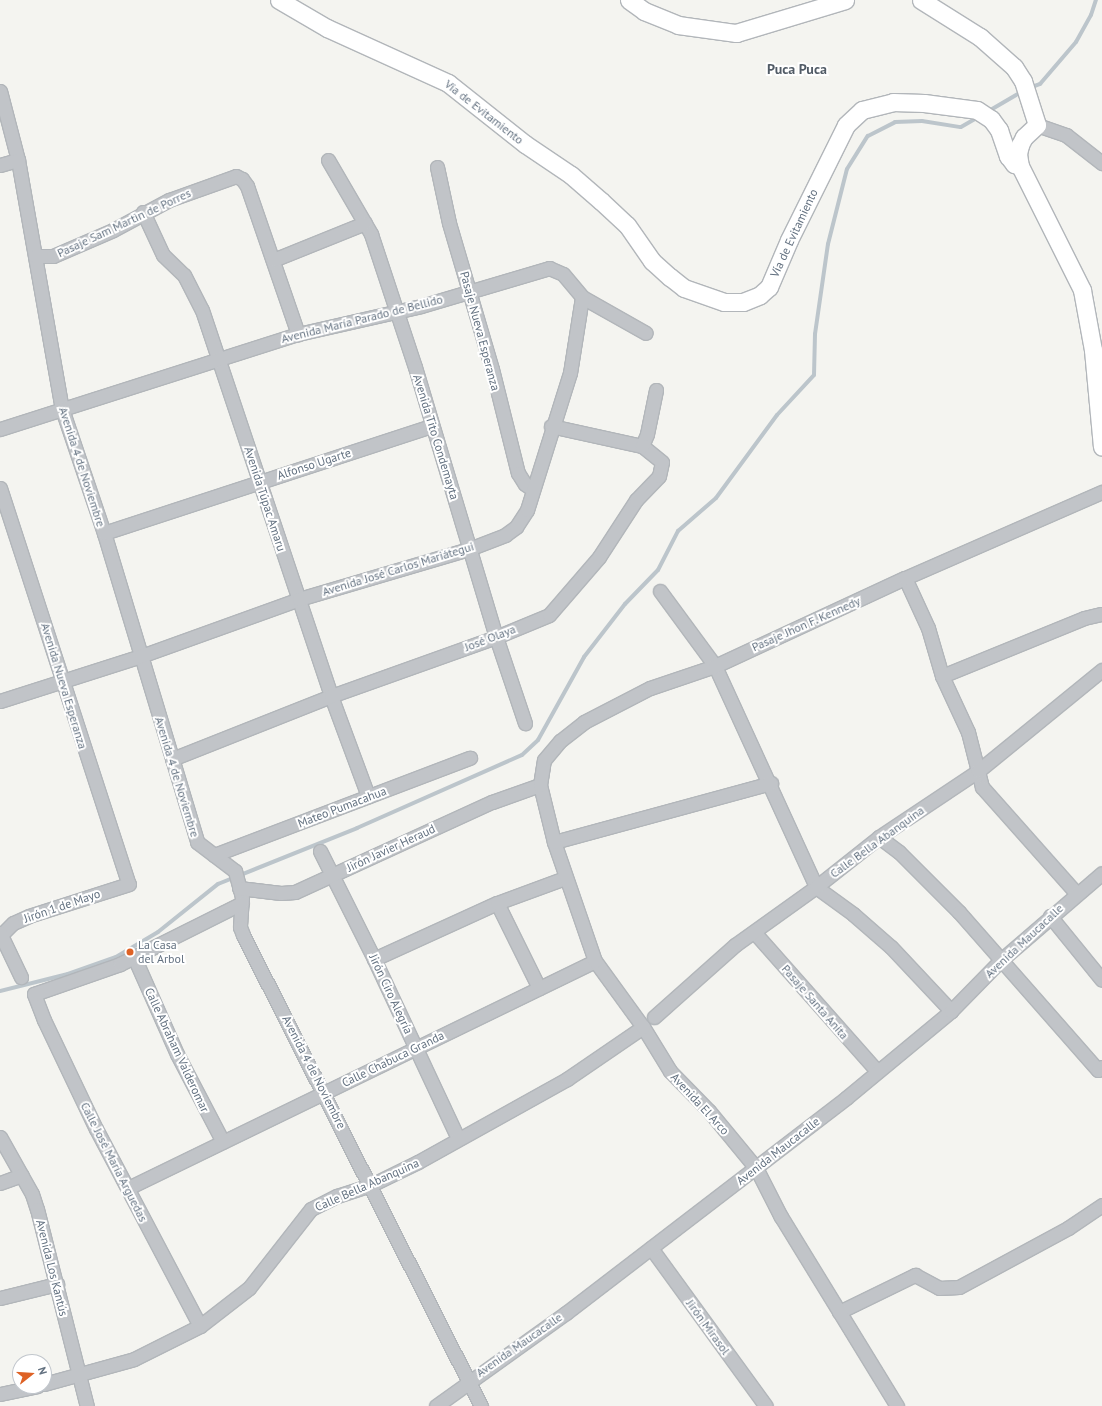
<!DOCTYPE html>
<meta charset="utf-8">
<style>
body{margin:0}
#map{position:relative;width:1102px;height:1406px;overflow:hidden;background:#f4f4f0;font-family:"PT Sans",sans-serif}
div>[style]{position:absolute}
.stream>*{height:4px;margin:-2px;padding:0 2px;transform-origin:2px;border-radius:2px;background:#bcc5cb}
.roads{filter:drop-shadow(1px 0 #b2b6ba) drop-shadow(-1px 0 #b2b6ba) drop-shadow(0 1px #b2b6ba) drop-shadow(0 -1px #b2b6ba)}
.minor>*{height:13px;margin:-6.5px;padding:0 6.5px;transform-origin:6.5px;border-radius:6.5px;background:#c1c4c8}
.major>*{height:17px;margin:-8.5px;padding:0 8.5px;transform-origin:8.5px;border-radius:8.5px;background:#fff}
.dots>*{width:11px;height:11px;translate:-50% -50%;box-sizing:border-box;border:2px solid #fff;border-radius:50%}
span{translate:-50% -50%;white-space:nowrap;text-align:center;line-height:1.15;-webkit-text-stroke:4px #fff;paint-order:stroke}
.street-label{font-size:12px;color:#637180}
.poi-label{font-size:12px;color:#637180}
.left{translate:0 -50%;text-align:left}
.quarter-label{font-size:14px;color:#515b66;font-weight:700}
.north{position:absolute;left:12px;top:1354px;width:40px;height:40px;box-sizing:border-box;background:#fff;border:1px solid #c1c6cc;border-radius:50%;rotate:73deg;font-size:11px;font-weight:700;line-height:16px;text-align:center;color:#637180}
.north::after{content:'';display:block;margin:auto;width:14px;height:18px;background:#de6225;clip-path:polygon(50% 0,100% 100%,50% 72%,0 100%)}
</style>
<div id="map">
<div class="stream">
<div style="left:1029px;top:88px;width:12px;rotate:-20deg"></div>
<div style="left:1040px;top:84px;width:55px;rotate:-49.4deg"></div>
<div style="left:1076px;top:42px;width:31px;rotate:-61deg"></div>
<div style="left:1091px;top:15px;width:16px;rotate:-72deg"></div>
<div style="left:987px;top:112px;width:42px;rotate:-30.3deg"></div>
<div style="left:0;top:991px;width:70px;rotate:-14deg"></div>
<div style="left:68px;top:974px;width:51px;rotate:-19.5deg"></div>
<div style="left:116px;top:957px;width:49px;rotate:-30.8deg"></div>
<div style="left:158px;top:932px;width:77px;rotate:-38.7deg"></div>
<div style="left:218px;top:884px;width:150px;rotate:-21.9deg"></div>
<div style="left:357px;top:828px;width:180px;rotate:-23.9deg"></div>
<div style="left:522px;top:755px;width:22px;rotate:-43deg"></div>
<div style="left:538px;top:740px;width:95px;rotate:-61deg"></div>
<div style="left:584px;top:657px;width:67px;rotate:-52.3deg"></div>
<div style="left:625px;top:604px;width:47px;rotate:-45.9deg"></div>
<div style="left:658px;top:570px;width:44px;rotate:-62.9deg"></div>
<div style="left:678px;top:531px;width:50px;rotate:-41deg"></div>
<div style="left:716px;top:498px;width:103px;rotate:-53.7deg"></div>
<div style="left:777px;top:415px;width:54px;rotate:-47.2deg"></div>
<div style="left:814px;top:375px;width:41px;rotate:-88.6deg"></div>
<div style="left:815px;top:334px;width:91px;rotate:-81.8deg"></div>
<div style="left:828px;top:244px;width:77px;rotate:-75.8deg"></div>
<div style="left:847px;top:169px;width:39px;rotate:-58deg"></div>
<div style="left:868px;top:136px;width:30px;rotate:-27deg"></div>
<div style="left:895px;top:122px;width:27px;rotate:-2deg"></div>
<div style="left:922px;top:121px;width:39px;rotate:9deg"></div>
<div style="left:961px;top:127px;width:22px;rotate:-30deg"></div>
</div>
<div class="roads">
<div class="minor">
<div style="left:0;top:91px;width:71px;rotate:75.4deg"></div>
<div style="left:18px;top:160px;width:253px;rotate:80deg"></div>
<div style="left:62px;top:409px;width:131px;rotate:71.3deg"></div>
<div style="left:104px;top:533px;width:323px;rotate:73.2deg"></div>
<div style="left:197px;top:842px;width:48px;rotate:37.3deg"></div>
<div style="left:235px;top:871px;width:27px;rotate:75deg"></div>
<div style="left:242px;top:897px;width:30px;rotate:94deg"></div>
<div style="left:240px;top:927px;width:9px;rotate:69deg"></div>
<div style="left:243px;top:935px;width:528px;rotate:63.19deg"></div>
<div style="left:1037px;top:125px;width:31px;rotate:19deg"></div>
<div style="left:1066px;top:135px;width:46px;rotate:37.9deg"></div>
<div style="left:328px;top:160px;width:86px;rotate:59.8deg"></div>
<div style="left:371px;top:234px;width:140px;rotate:71.7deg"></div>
<div style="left:415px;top:367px;width:282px;rotate:73.3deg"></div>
<div style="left:496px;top:637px;width:91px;rotate:71.4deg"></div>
<div style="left:0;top:165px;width:19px;rotate:-16deg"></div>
<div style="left:437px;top:167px;width:57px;rotate:77.9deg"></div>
<div style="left:449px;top:223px;width:152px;rotate:73.6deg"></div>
<div style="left:492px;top:369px;width:107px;rotate:76deg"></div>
<div style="left:518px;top:473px;width:13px;rotate:58deg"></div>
<div style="left:525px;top:484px;width:9px;rotate:36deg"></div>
<div style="left:143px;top:212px;width:47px;rotate:65.1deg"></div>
<div style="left:163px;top:255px;width:29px;rotate:44deg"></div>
<div style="left:184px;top:275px;width:39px;rotate:63deg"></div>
<div style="left:202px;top:310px;width:407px;rotate:71.5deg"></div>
<div style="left:331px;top:696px;width:107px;rotate:69.7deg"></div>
<div style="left:35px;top:256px;width:18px"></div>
<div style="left:53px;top:256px;width:65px;rotate:-23.4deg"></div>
<div style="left:113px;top:230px;width:64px;rotate:-28.2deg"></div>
<div style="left:169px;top:200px;width:71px;rotate:-19.7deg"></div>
<div style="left:236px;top:176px;width:7px;rotate:27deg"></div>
<div style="left:242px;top:179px;width:9px;rotate:54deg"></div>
<div style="left:247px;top:186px;width:157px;rotate:71deg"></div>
<div style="left:273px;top:260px;width:99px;rotate:-21.9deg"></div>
<div style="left:551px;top:426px;width:93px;rotate:12.4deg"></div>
<div style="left:0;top:429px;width:313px;rotate:-17.7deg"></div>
<div style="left:298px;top:334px;width:126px;rotate:-12.8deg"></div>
<div style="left:421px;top:306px;width:134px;rotate:-16.5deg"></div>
<div style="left:549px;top:268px;width:15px;rotate:23deg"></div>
<div style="left:563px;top:274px;width:30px;rotate:50deg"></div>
<div style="left:582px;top:297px;width:73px;rotate:29.4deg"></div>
<div style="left:0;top:488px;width:416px;rotate:72deg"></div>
<div style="left:129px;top:884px;width:105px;rotate:162.3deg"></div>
<div style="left:29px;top:916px;width:17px;rotate:156deg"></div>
<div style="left:13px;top:923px;width:18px;rotate:135deg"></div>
<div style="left:104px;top:533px;width:345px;rotate:-18.1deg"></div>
<div style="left:905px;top:578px;width:55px;rotate:65.3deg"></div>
<div style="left:928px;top:628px;width:50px;rotate:73.7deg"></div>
<div style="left:942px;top:676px;width:62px;rotate:65.1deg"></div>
<div style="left:968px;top:732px;width:57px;rotate:75.7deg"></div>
<div style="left:982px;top:787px;width:142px;rotate:48.4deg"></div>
<div style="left:660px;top:591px;width:93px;rotate:53.7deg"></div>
<div style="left:715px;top:666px;width:243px;rotate:65.4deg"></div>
<div style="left:816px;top:887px;width:46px;rotate:36.1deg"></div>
<div style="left:853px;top:914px;width:50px;rotate:41deg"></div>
<div style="left:891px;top:947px;width:88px;rotate:46.8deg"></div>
<div style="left:942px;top:676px;width:153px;rotate:-22.2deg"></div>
<div style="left:1084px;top:618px;width:18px;rotate:-13deg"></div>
<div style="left:0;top:701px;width:148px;rotate:-17.7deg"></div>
<div style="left:141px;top:656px;width:168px;rotate:-19.8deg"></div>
<div style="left:299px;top:599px;width:177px;rotate:-16.4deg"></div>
<div style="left:469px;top:549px;width:39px;rotate:-21deg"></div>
<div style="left:505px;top:535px;width:14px;rotate:-36deg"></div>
<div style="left:516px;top:527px;width:20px;rotate:-57deg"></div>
<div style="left:527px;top:510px;width:144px;rotate:-72.6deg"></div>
<div style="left:570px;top:373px;width:77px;rotate:-81deg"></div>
<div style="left:172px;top:759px;width:171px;rotate:-21.6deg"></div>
<div style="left:331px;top:696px;width:175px;rotate:-19.7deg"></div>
<div style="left:496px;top:637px;width:57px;rotate:-22.5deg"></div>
<div style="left:549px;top:615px;width:77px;rotate:-49.2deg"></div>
<div style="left:599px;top:557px;width:68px;rotate:-57deg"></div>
<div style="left:636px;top:500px;width:33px;rotate:-46deg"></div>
<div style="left:659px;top:476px;width:14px;rotate:-78deg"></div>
<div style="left:662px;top:462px;width:26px;rotate:-141deg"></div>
<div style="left:642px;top:446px;width:13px;rotate:-67deg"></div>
<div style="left:647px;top:434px;width:45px;rotate:-78.4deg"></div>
<div style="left:879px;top:837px;width:25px;rotate:37deg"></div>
<div style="left:899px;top:852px;width:85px;rotate:45deg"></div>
<div style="left:959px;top:912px;width:210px;rotate:48.7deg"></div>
<div style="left:1098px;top:1070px;width:5px;rotate:-37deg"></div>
<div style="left:554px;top:842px;width:225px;rotate:-15.2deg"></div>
<div style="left:320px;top:851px;width:121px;rotate:63.4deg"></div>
<div style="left:374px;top:959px;width:198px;rotate:64.9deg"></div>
<div style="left:214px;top:855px;width:274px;rotate:-20.8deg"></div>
<div style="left:239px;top:888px;width:42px;rotate:6.8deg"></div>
<div style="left:281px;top:893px;width:14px;rotate:-4deg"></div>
<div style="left:295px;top:892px;width:217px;rotate:-24.6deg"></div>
<div style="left:492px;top:802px;width:51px;rotate:-19.5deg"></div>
<div style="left:497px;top:903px;width:95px;rotate:63.7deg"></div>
<div style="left:1050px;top:916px;width:82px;rotate:50.9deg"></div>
<div style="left:754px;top:932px;width:186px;rotate:48.5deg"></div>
<div style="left:0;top:933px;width:49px;rotate:64.5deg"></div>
<div style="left:134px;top:957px;width:106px;rotate:66.1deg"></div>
<div style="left:177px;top:1054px;width:99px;rotate:62.4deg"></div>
<div style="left:374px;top:959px;width:135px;rotate:-24.5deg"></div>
<div style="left:497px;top:903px;width:72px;rotate:-20.2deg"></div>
<div style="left:654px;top:1017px;width:108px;rotate:-41.6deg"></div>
<div style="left:735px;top:945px;width:100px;rotate:-35.6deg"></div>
<div style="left:816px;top:887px;width:80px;rotate:-38.4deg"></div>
<div style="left:879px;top:837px;width:119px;rotate:-33.7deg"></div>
<div style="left:978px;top:771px;width:160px;rotate:-39.2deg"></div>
<div style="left:0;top:1137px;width:65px;rotate:60.7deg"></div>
<div style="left:32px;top:1194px;width:16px;rotate:72deg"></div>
<div style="left:37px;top:1209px;width:203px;rotate:75.8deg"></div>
<div style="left:0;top:1183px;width:23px;rotate:-20deg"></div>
<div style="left:128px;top:1188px;width:519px;rotate:-25.92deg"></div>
<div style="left:651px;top:1248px;width:195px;rotate:54deg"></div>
<div style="left:0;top:1298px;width:59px;rotate:-13.8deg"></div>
<div style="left:839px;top:1312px;width:85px;rotate:-26deg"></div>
<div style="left:915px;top:1275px;width:27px;rotate:28deg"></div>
<div style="left:939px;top:1288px;width:20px;rotate:-3deg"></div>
<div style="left:959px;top:1287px;width:124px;rotate:-28.4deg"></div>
<div style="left:1068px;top:1228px;width:41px;rotate:-34.1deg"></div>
<div style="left:200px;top:1326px;width:223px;rotate:-117.8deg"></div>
<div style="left:96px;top:1129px;width:121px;rotate:-115.5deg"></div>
<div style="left:44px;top:1020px;width:28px;rotate:-111deg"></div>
<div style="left:34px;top:994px;width:91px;rotate:-19.2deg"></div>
<div style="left:120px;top:964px;width:136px;rotate:-26.6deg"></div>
<div style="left:44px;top:1384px;width:93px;rotate:-15.5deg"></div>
<div style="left:134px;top:1359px;width:74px;rotate:-26.6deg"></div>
<div style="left:200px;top:1326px;width:62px;rotate:-37.8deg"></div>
<div style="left:249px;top:1288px;width:100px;rotate:-51.9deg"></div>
<div style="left:311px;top:1209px;width:29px;rotate:-27deg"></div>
<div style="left:337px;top:1196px;width:36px;rotate:-18deg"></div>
<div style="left:371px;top:1185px;width:52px;rotate:-26.1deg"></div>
<div style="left:418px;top:1162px;width:171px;rotate:-29.1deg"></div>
<div style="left:567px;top:1079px;width:92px;rotate:-34.4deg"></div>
<div style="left:0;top:1394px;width:38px;rotate:-12deg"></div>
<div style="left:436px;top:1406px;width:160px;rotate:-35.6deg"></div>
<div style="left:566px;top:1313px;width:353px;rotate:-37.5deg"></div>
<div style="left:846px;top:1098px;width:136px;rotate:-39.6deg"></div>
<div style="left:951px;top:1011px;width:71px;rotate:-45.6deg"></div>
<div style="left:1001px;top:960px;width:133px;rotate:-40.7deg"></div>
<div style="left:897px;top:1406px;width:222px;rotate:-121.5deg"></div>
<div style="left:781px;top:1217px;width:55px;rotate:-117deg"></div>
<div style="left:756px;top:1168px;width:74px;rotate:-129.5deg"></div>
<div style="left:709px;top:1111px;width:56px;rotate:-134.3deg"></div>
<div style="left:670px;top:1071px;width:52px;rotate:-121.5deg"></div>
<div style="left:643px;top:1027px;width:82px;rotate:-126deg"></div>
<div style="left:595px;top:961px;width:126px;rotate:-109deg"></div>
<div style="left:554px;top:842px;width:59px;rotate:-103.8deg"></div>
<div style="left:540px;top:785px;width:25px;rotate:-81deg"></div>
<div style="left:544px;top:760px;width:25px;rotate:-50deg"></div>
<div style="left:560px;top:741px;width:31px;rotate:-38deg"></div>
<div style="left:584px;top:722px;width:74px;rotate:-27.3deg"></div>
<div style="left:650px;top:688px;width:69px;rotate:-18.7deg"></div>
<div style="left:715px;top:666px;width:209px;rotate:-24.9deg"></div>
<div style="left:905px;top:578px;width:215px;rotate:-23.6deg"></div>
</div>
<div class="major">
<div style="left:279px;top:0;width:56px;rotate:30.3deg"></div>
<div style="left:327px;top:28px;width:133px;rotate:24.4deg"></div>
<div style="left:448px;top:83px;width:98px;rotate:38.4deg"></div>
<div style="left:525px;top:144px;width:55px;rotate:34deg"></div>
<div style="left:571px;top:175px;width:40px;rotate:41deg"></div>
<div style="left:601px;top:201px;width:35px;rotate:43deg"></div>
<div style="left:627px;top:225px;width:44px;rotate:55.2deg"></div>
<div style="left:652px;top:261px;width:24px;rotate:42deg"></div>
<div style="left:670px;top:277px;width:18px;rotate:38deg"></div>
<div style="left:684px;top:288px;width:42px;rotate:19.3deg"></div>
<div style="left:724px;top:302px;width:19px"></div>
<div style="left:743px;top:302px;width:18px;rotate:-22deg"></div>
<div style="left:760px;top:295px;width:12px;rotate:-42deg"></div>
<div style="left:769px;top:287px;width:51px;rotate:-66.9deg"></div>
<div style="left:789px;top:240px;width:128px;rotate:-63.6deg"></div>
<div style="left:846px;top:125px;width:22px;rotate:-43deg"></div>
<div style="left:862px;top:110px;width:32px;rotate:-14deg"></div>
<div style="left:893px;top:102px;width:31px;rotate:2deg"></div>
<div style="left:924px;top:103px;width:53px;rotate:7.5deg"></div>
<div style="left:977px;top:110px;width:17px;rotate:33deg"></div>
<div style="left:991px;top:119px;width:14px;rotate:54deg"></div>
<div style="left:999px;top:130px;width:28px;rotate:71deg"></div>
<div style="left:1008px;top:156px;width:10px;rotate:53deg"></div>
<div style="left:1014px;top:164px;width:6px;rotate:18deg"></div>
<div style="left:629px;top:0;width:19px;rotate:36deg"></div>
<div style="left:644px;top:11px;width:37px;rotate:22deg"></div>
<div style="left:678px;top:25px;width:59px;rotate:7.9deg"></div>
<div style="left:736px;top:33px;width:114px;rotate:-16.8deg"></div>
<div style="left:921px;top:0;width:70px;rotate:32.1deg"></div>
<div style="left:980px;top:37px;width:45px;rotate:41.4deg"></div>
<div style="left:1014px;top:67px;width:17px;rotate:57deg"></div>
<div style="left:1023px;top:81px;width:46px;rotate:72.3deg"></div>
<div style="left:1037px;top:125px;width:18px;rotate:137deg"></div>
<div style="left:1024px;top:137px;width:9px;rotate:117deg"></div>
<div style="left:1020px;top:145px;width:9px;rotate:103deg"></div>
<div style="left:1018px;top:154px;width:12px;rotate:81deg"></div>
<div style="left:1020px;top:166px;width:139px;rotate:63.4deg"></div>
<div style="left:1082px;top:290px;width:61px;rotate:79.6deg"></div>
<div style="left:1093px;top:350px;width:97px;rotate:84.7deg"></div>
</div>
</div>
<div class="dots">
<div style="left:130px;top:952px;background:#de6225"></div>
</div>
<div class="street-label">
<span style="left:484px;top:112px;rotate:38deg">Vía de Evitamiento</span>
<span style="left:124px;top:223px;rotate:-25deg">Pasaje Sam Martìn de Porres</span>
<span style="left:794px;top:233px;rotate:-65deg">Vía de Evitamiento</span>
<span style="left:362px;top:319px;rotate:-14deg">Avenida María Parado de Bellido</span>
<span style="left:480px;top:331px;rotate:75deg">Pasaje Nueva Esperanza</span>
<span style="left:436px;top:437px;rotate:73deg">Avenida Tito Condemayta</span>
<span style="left:314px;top:464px;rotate:-18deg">Alfonso Ugarte</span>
<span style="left:82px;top:467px;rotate:72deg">Avenida 4 de Noviembre</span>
<span style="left:265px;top:499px;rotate:72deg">Avenida Túpac Amaru</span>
<span style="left:398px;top:569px;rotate:-17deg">Avenida José Carlos Mariátegui</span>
<span style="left:806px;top:624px;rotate:-24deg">Pasaje Jhon F. Kennedy</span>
<span style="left:490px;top:638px;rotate:-21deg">José Olaya</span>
<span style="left:64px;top:686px;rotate:73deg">Avenida Nueva Esperanza</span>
<span style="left:177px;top:777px;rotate:73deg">Avenida 4 de Noviembre</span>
<span style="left:342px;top:807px;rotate:-21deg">Mateo Pumacahua</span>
<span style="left:877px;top:842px;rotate:-36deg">Calle Bella Abanquina</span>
<span style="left:391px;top:848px;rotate:-25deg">Jirón Javier Heraud</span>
<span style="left:62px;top:906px;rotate:-19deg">Jirón 1 de Mayo</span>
<span style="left:1024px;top:941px;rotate:-43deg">Avenida Maucacalle</span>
<span style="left:391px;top:994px;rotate:65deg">Jirón Ciro Alegría</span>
<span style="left:815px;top:1002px;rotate:49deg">Pasaje Santa Anita</span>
<span style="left:177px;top:1050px;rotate:65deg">Calle Abraham Valderomar</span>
<span style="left:393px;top:1059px;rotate:-26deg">Calle Chabuca Granda</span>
<span style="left:314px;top:1072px;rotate:63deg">Avenida 4 de Noviembre</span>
<span style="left:700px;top:1104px;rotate:47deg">Avenida El Arco</span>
<span style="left:778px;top:1151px;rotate:-38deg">Avenida Maucacalle</span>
<span style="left:114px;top:1162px;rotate:63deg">Calle José María Arguedas</span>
<span style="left:367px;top:1185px;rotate:-24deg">Calle Bella Abanquina</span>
<span style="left:52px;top:1268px;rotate:76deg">Avenida Los Kantús</span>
<span style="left:708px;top:1327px;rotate:54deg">Jirón Mirasol</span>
<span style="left:519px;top:1345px;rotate:-35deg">Avenida Maucacalle</span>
</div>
<div class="poi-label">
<span class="left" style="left:138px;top:952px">La Casa<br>del Arbol</span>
</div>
<div class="quarter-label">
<span style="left:797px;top:69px">Puca Puca</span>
</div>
<div class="north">N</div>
</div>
